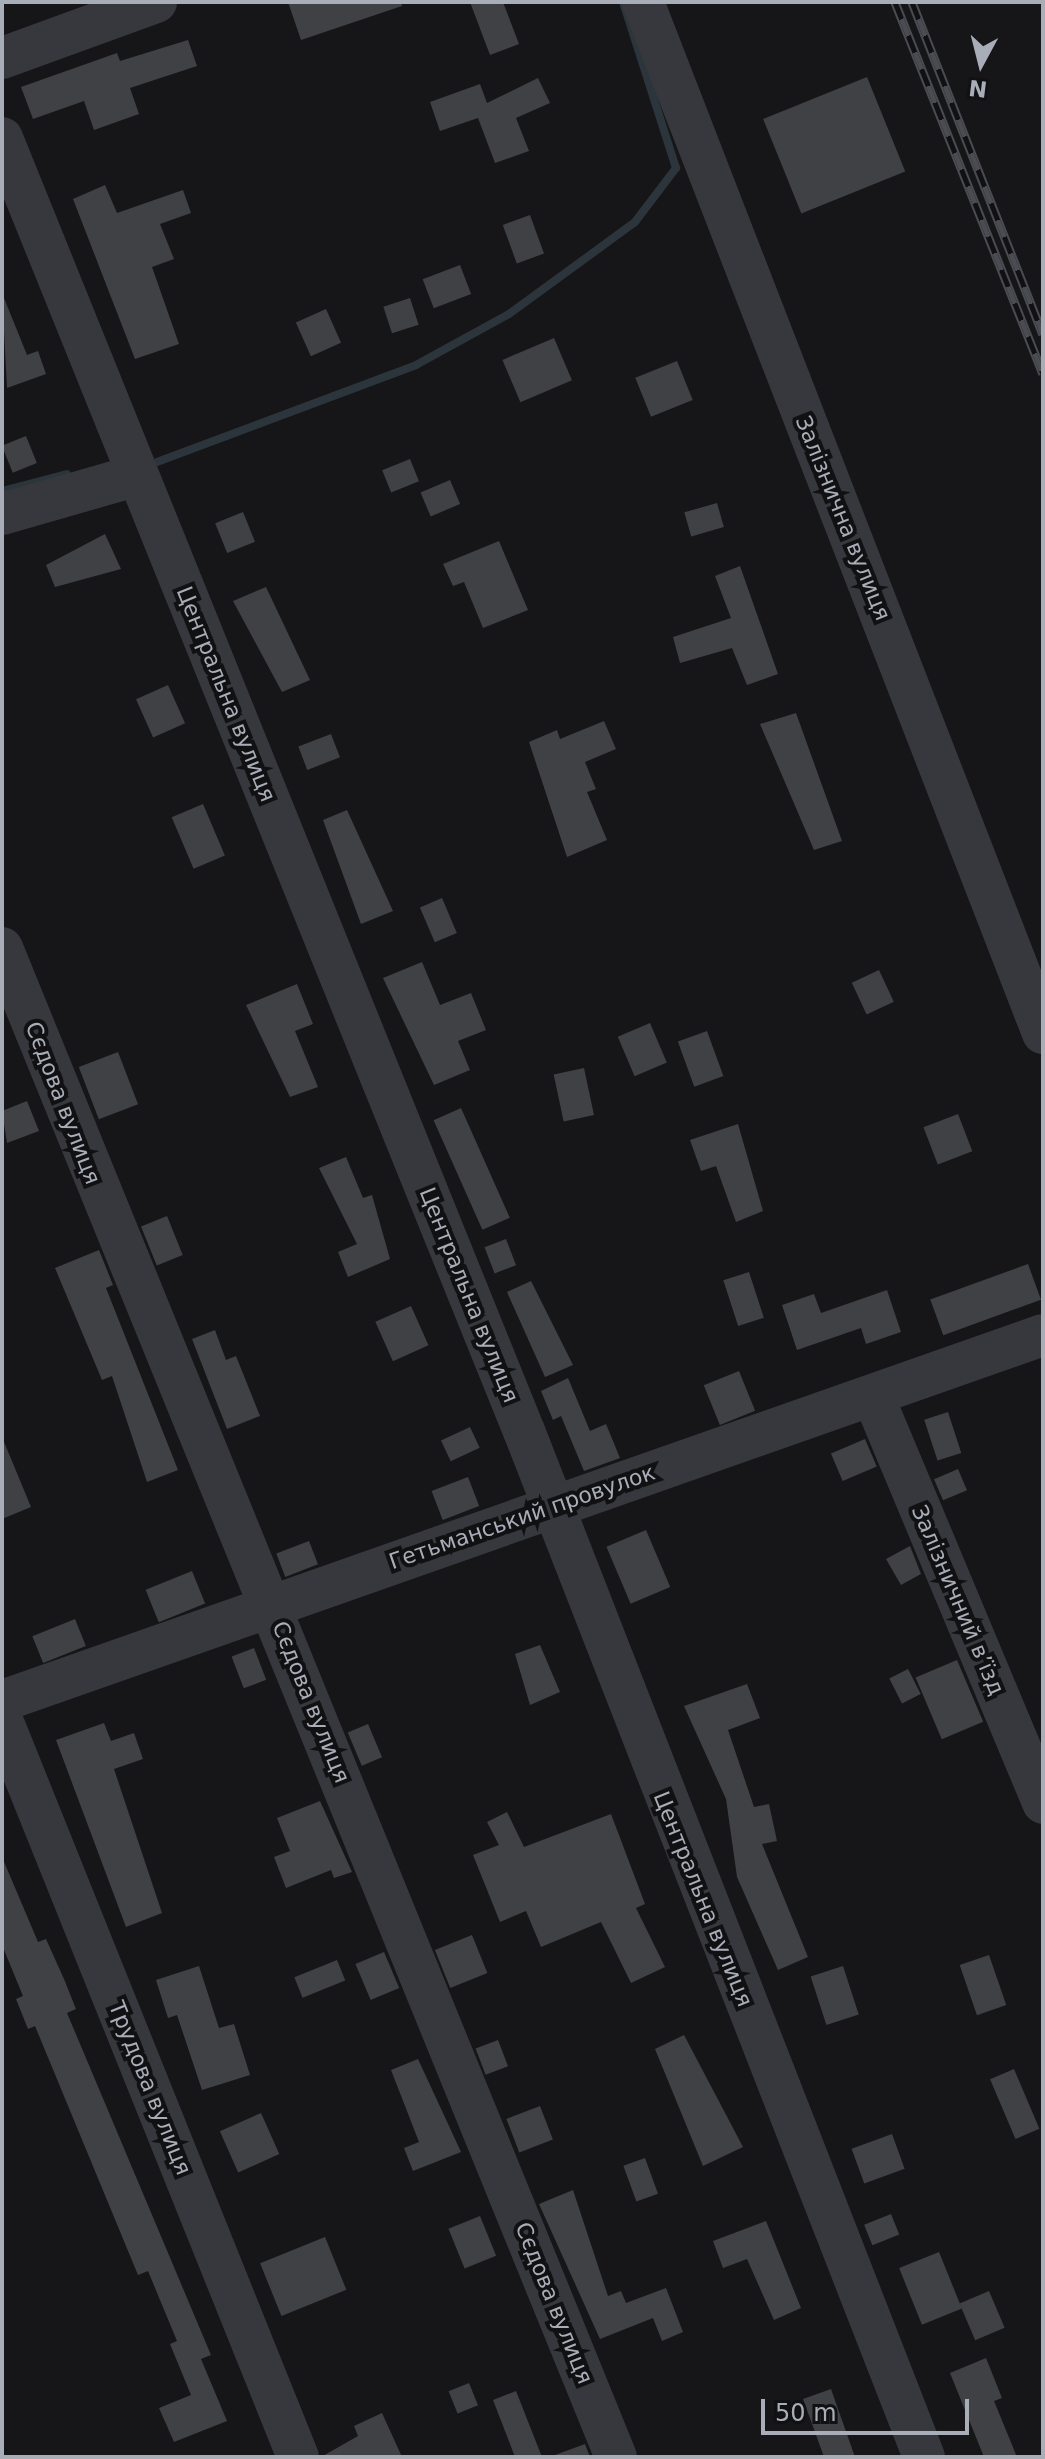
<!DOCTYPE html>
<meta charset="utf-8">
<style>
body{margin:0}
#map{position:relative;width:1045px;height:2459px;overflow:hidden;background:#161618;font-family:"DejaVu Sans",sans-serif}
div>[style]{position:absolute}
.stream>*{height:8px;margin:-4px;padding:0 4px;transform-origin:4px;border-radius:4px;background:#2c353c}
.building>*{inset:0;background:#404145;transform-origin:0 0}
.minor>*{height:42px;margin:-21px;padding:0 21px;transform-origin:21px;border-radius:21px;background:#37383d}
.rail>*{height:9px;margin-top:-4.5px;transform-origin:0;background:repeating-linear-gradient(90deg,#111113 0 18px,#4a4c52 0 36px);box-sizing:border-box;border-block:2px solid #4a4c52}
span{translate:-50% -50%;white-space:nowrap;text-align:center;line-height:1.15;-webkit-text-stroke:8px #111113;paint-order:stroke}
.street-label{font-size:22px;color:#a8adb8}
.frame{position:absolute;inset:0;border:4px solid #a8adb8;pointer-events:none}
.north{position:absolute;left:941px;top:24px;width:80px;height:80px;-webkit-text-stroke:6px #111113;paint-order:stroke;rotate:187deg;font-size:22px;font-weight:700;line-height:32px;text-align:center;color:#a8adb8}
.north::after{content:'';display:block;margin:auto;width:28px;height:36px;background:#a8adb8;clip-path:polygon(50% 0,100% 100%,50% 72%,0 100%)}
.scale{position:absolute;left:761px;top:2399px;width:208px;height:36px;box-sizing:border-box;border:4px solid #a8adb8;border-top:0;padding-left:10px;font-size:24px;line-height:28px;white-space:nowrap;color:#a8adb8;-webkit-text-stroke:6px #111113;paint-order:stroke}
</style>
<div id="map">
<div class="stream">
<div style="left:157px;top:462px;width:277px;rotate:-20.5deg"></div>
<div style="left:416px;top:365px;width:106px;rotate:-28.7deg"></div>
<div style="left:509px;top:314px;width:156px;rotate:-36.1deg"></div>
<div style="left:635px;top:222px;width:68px;rotate:-52.8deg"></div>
<div style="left:676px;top:168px;width:174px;rotate:-107.7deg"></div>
<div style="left:2px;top:491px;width:67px;rotate:-14.7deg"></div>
</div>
<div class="building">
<div style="clip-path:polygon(288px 2px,401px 2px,402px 6px,301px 40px)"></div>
<div style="clip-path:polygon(470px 2px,503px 2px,519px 44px,490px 55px)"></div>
<div style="clip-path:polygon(188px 40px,197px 66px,130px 88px,139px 114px,94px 130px,84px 101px,33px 119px,21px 87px,117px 53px,120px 61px)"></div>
<div style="left:867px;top:77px;width:102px;height:112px;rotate:68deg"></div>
<div style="clip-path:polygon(538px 78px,550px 103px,516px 118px,529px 151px,495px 163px,478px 118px,440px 131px,430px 102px,480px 84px,487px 103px)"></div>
<div style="clip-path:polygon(105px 185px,117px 213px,183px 190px,191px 213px,160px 224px,174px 259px,152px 267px,179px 344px,135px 359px,73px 199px)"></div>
<div style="left:530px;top:215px;width:41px;height:29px;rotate:70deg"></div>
<div style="left:460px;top:265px;width:31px;height:40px;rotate:69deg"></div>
<div style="clip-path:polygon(2px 293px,27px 355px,38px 351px,46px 374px,7px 388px)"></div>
<div style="left:410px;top:298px;width:28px;height:28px;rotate:72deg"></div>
<div style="left:326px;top:309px;width:37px;height:33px;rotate:66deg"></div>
<div style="left:554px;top:338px;width:46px;height:56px;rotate:67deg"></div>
<div style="left:677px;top:361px;width:42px;height:45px;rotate:68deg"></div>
<div style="left:26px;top:436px;width:29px;height:26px;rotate:68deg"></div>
<div style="left:410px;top:459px;width:24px;height:30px;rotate:68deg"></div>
<div style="left:450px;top:480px;width:26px;height:32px;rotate:67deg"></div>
<div style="left:717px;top:503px;width:25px;height:34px;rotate:74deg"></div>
<div style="left:243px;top:512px;width:32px;height:30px;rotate:68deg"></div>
<div style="clip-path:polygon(105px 534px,121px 569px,55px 587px,46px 565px)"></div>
<div style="clip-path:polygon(499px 541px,528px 610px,483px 628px,464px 582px,453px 586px,443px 564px)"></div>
<div style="clip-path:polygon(740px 566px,778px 674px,747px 685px,732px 648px,680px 663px,673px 637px,731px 618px,715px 576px)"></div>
<div style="clip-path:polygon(266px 587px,310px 680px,282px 692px,233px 601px)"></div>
<div style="left:168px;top:685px;width:42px;height:35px;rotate:66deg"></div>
<div style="clip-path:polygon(796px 713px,842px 841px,814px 850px,760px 724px)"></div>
<div style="clip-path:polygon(604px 721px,616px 749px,585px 762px,596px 789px,587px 792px,607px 840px,567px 857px,529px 742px,557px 730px,560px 739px)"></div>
<div style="left:331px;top:734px;width:25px;height:35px;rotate:69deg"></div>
<div style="left:203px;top:804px;width:56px;height:34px;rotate:67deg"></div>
<div style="clip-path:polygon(347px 810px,393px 911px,361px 924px,323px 820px)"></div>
<div style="left:442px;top:898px;width:38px;height:24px;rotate:67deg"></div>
<div style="clip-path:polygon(422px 962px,440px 1005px,471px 993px,486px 1030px,458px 1041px,470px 1070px,434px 1085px,383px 978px)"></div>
<div style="left:879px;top:970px;width:35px;height:30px;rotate:65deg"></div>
<div style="clip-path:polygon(297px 984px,313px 1024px,295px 1031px,318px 1087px,290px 1097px,246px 1005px)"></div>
<div style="left:650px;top:1023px;width:43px;height:35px;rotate:67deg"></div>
<div style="left:707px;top:1031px;width:48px;height:31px;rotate:70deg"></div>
<div style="left:118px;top:1052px;width:56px;height:42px;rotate:69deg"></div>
<div style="left:584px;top:1068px;width:48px;height:31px;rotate:78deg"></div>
<div style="clip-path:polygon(27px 1101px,39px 1131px,7px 1143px,2px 1111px)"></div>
<div style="left:461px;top:1108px;width:120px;height:30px;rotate:66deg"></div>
<div style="left:958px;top:1114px;width:40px;height:37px;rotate:69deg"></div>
<div style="clip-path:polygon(738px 1124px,763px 1211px,736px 1222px,716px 1166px,701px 1171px,690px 1140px)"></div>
<div style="clip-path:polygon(346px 1157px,363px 1198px,372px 1195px,390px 1259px,348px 1277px,338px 1252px,357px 1244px,319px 1168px)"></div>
<div style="left:167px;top:1216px;width:42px;height:28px;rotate:68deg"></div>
<div style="left:506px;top:1239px;width:28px;height:23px;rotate:69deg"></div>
<div style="clip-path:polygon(99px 1250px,113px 1285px,106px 1288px,178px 1470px,147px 1482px,112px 1376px,102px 1380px,55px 1268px)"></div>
<div style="left:1028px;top:1264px;width:38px;height:104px;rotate:70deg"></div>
<div style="left:749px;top:1272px;width:48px;height:27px;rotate:72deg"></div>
<div style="clip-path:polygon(531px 1281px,573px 1365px,545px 1377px,507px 1292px)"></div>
<div style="clip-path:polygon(887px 1290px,901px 1332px,866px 1344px,861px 1328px,797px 1350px,782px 1305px,814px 1294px,821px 1313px)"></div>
<div style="left:411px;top:1306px;width:43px;height:39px;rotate:66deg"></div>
<div style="clip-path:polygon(215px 1330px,226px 1360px,236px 1356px,260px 1416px,227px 1429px,192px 1339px)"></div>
<div style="left:739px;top:1371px;width:43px;height:38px;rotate:68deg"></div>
<div style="clip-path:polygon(568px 1378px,590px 1431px,606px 1424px,620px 1458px,584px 1471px,561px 1416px,553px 1420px,541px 1391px)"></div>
<div style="left:948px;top:1412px;width:43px;height:25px;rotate:72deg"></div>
<div style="left:470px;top:1427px;width:23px;height:32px;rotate:65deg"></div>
<div style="clip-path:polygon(2px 1437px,31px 1507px,2px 1519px)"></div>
<div style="left:865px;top:1439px;width:30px;height:37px;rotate:67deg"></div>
<div style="left:958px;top:1469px;width:23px;height:26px;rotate:67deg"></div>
<div style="left:468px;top:1477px;width:31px;height:39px;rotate:69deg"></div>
<div style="left:646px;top:1530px;width:62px;height:43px;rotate:67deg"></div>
<div style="left:309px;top:1541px;width:25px;height:35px;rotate:69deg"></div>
<div style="clip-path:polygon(910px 1546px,921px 1574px,901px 1585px,886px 1559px)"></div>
<div style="left:192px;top:1571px;width:35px;height:50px;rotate:68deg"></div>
<div style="left:75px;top:1619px;width:29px;height:46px;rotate:68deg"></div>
<div style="clip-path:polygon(540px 1645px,560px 1692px,530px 1705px,515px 1654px)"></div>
<div style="left:254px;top:1648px;width:34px;height:24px;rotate:69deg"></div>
<div style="left:957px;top:1660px;width:67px;height:45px;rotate:67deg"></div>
<div style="left:908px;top:1669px;width:28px;height:21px;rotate:63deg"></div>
<div style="clip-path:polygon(747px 1684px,760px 1718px,728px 1730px,754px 1807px,769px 1804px,777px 1841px,762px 1844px,808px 1957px,778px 1970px,737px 1877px,726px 1799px,684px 1706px)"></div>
<div style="clip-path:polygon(104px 1723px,111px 1741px,134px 1733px,143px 1759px,114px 1769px,162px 1913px,126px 1927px,56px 1740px)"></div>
<div style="left:368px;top:1724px;width:36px;height:22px;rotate:67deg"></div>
<div style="clip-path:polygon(320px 1801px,352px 1872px,334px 1878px,331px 1870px,286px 1888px,274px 1857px,290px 1851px,277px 1818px)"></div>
<div style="clip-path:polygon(507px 1812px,524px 1847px,611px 1814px,645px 1904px,636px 1908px,665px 1967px,631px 1983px,601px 1922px,541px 1947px,526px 1911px,500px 1922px,473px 1855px,499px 1845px,487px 1822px)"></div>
<div style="clip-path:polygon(2px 1857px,38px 1942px,46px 1939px,64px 1979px,76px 2009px,67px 2013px,211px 2355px,201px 2359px,227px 2421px,174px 2442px,159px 2408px,191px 2395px,170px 2344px,177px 2341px,148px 2271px,138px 2275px,35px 2026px,28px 2029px,16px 1999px,23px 1996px,2px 1945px)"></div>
<div style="left:472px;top:1935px;width:41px;height:40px;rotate:68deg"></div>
<div style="left:384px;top:1952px;width:39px;height:31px;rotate:67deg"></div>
<div style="left:989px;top:1955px;width:53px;height:31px;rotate:71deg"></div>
<div style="left:337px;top:1960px;width:22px;height:46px;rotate:68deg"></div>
<div style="clip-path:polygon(199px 1966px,219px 2028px,234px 2024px,250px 2075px,202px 2090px,177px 2015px,168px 2018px,156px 1980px)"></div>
<div style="left:843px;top:1966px;width:51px;height:34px;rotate:72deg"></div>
<div style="clip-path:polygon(684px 2035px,743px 2147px,703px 2166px,655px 2049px)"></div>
<div style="left:498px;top:2040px;width:28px;height:24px;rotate:69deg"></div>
<div style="clip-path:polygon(418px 2059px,461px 2152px,413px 2171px,404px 2148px,419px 2142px,391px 2070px)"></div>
<div style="left:1014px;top:2069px;width:65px;height:26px;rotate:67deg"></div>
<div style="left:540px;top:2106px;width:36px;height:36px;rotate:69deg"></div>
<div style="left:261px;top:2113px;width:45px;height:45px;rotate:66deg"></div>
<div style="left:892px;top:2134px;width:37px;height:43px;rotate:70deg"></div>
<div style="left:645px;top:2158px;width:38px;height:23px;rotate:70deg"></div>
<div style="clip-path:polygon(573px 2190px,608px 2296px,621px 2291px,626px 2303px,666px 2288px,683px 2332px,662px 2341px,653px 2318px,600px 2339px,539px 2204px)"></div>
<div style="left:891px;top:2214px;width:22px;height:29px;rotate:68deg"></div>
<div style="left:480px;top:2216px;width:43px;height:34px;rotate:68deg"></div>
<div style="clip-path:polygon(766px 2221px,801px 2308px,774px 2320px,747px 2259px,723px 2268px,713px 2241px)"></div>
<div style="left:325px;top:2237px;width:57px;height:70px;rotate:68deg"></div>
<div style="left:939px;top:2252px;width:61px;height:43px;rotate:68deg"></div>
<div style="left:989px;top:2291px;width:40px;height:32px;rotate:67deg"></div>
<div style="clip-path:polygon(986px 2358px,1002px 2398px,994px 2401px,1017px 2457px,984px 2457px,950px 2373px)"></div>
<div style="left:469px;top:2383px;width:24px;height:22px;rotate:68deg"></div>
<div style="clip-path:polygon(831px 2389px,855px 2457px,824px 2457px,803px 2399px)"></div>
<div style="clip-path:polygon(516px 2391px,542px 2457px,515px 2457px,493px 2400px)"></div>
<div style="clip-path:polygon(382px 2413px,402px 2457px,321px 2457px,358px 2436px,354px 2426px)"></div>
<div style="clip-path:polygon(585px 2444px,590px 2457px,556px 2457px,555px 2455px)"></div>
</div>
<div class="minor">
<div style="left:643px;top:2px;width:1106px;rotate:68.8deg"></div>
<div style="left:2px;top:58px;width:164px;rotate:-20deg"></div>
<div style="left:2px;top:138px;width:1394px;rotate:68.02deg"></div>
<div style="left:524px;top:1431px;width:1101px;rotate:68.7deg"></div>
<div style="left:2px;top:514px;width:141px;rotate:-16deg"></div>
<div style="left:2px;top:948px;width:1629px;rotate:67.86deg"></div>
<div style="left:873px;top:1396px;width:441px;rotate:67.3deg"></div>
<div style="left:2px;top:1701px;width:1103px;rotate:-19.37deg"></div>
<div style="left:2px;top:1720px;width:794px;rotate:68.12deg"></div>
</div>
<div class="rail">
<div style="left:895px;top:2px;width:400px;rotate:68.3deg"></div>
<div style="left:912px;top:2px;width:357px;rotate:68.5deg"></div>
</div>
<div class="street-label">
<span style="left:843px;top:518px;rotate:68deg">Залізнична вулиця</span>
<span style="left:226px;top:694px;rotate:68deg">Центральна вулиця</span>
<span style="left:63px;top:1103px;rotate:69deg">Сєдова вулиця</span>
<span style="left:469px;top:1295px;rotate:68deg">Центральна вулиця</span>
<span style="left:522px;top:1517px;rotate:-19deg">Гетьманський провулок</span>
<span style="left:958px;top:1600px;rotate:67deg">Залізничний в’їзд</span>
<span style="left:311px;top:1702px;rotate:68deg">Сєдова вулиця</span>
<span style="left:703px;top:1899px;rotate:68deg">Центральна вулиця</span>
<span style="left:150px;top:2088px;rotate:68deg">Трудова вулиця</span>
<span style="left:554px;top:2303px;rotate:68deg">Сєдова вулиця</span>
</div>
<div class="frame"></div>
<div class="north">N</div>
<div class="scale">50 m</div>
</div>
